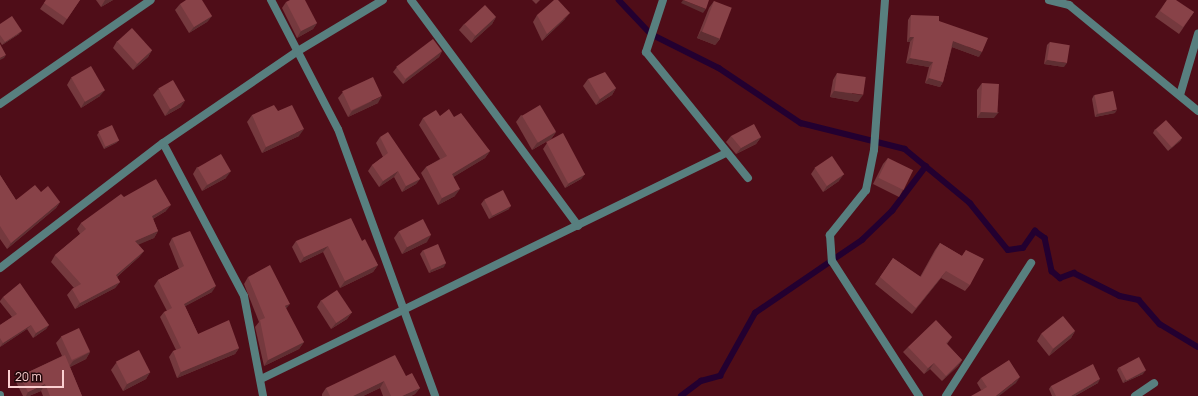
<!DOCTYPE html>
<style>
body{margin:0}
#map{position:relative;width:1198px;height:396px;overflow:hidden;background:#4f0d18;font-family:Manrope,sans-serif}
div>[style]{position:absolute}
.stream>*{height:5.5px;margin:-2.75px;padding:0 2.75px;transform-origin:2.75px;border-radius:2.75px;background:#230030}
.street>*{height:8px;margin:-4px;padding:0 4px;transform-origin:4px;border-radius:4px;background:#587f7f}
.wall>*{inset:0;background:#75393e}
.shaded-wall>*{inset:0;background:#5f2e32}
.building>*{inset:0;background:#884248;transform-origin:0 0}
span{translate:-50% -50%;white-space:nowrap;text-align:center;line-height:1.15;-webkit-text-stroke:3px #24080b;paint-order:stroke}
.scale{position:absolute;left:8px;top:370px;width:56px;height:18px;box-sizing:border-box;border:2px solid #fbd0d1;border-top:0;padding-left:5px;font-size:12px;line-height:14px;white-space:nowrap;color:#fbd0d1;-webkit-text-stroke:3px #24080b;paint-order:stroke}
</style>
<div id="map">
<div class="stream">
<div style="left:619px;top:0;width:47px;rotate:46.7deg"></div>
<div style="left:651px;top:34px;width:76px;rotate:26.6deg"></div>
<div style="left:719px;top:68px;width:99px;rotate:33.9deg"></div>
<div style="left:801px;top:123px;width:107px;rotate:14deg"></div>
<div style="left:905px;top:149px;width:85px;rotate:39.7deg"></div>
<div style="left:970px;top:203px;width:60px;rotate:51deg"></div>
<div style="left:1008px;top:250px;width:15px;rotate:-8deg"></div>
<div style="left:1023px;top:248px;width:21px;rotate:-55deg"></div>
<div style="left:1035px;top:231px;width:12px;rotate:35deg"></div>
<div style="left:1045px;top:238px;width:34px;rotate:78deg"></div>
<div style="left:1052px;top:271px;width:11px;rotate:41deg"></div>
<div style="left:1060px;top:278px;width:15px;rotate:-20deg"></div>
<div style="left:1074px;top:273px;width:51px;rotate:26.6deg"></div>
<div style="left:1120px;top:296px;width:19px;rotate:12deg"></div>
<div style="left:1139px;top:300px;width:32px;rotate:49deg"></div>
<div style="left:1160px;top:324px;width:44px;rotate:31.2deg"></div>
<div style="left:681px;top:396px;width:25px;rotate:-37deg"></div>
<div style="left:701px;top:381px;width:20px;rotate:-15deg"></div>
<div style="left:720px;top:376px;width:72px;rotate:-60.9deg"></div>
<div style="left:755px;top:313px;width:130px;rotate:-34.3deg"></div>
<div style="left:862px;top:240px;width:42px;rotate:-44deg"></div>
<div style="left:892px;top:211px;width:56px;rotate:-52.9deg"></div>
</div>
<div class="street">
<div style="left:271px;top:0;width:145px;rotate:62.6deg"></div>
<div style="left:338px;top:129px;width:284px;rotate:70deg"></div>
<div style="left:411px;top:0;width:281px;rotate:53.5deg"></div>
<div style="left:663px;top:0;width:55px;rotate:108.1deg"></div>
<div style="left:646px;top:52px;width:162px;rotate:51deg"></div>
<div style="left:885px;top:0;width:150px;rotate:94.2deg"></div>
<div style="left:874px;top:150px;width:41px;rotate:101.3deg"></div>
<div style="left:866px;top:190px;width:58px;rotate:128.7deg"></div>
<div style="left:830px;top:235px;width:26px;rotate:86deg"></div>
<div style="left:832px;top:261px;width:161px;rotate:57.2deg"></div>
<div style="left:1049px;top:0;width:21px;rotate:14deg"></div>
<div style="left:1069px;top:5px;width:167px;rotate:39.4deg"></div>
<div style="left:1180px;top:95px;width:64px;rotate:-73.6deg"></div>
<div style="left:0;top:104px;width:183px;rotate:-34.6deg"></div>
<div style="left:163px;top:143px;width:173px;rotate:62.1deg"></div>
<div style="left:244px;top:296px;width:102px;rotate:79.2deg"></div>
<div style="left:0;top:268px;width:205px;rotate:-37.5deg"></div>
<div style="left:163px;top:143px;width:163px;rotate:-34.3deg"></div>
<div style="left:298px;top:51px;width:99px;rotate:-31deg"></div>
<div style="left:261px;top:379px;width:517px;rotate:-25.92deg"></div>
<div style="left:0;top:395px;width:1px;rotate:90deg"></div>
<div style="left:946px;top:396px;width:158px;rotate:-57.4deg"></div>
<div style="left:1135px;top:396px;width:23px;rotate:-34deg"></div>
</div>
<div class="wall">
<div style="clip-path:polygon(46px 0,80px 0,63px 25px,40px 9px)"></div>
<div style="clip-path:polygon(96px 0,113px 0,101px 7px)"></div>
<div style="clip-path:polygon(532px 0,540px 0,536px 4px)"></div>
<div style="clip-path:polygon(1167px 0,1194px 12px,1179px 34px,1155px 17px)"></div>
<div style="clip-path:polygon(714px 1px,720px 39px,715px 45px,697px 38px,709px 8px)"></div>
<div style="clip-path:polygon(286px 2px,317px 23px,313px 29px,297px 38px,282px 8px)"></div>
<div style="clip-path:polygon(180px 4px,212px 16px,207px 22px,189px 33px,175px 10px)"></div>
<div style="clip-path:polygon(537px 15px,565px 19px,542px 41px,533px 22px)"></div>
<div style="clip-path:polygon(911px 15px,939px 21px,979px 57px,952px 47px,943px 82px,940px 87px,925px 83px,929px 67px,906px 63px,910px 42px,907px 42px,908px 20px)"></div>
<div style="clip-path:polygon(496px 17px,492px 24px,471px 43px,459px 30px,464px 24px)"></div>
<div style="clip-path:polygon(0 24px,19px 34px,2px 45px,0 42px)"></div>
<div style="clip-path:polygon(117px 41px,152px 50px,148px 57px,133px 70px,113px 48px)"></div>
<div style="clip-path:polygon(1050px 42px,1064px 67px,1044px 64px,1047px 45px)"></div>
<div style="clip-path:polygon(442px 51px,439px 57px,403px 84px,393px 72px,397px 67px)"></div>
<div style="clip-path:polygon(837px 73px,858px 102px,830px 97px,833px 80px)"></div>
<div style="clip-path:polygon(71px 78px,100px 96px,81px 108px,67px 85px)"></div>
<div style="clip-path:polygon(588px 79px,616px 88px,612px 95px,596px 105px,583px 86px)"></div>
<div style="clip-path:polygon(982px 83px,994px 118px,977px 118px,977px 90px)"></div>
<div style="clip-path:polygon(158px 89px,181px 107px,165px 116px,153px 95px)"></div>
<div style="clip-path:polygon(343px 92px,378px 103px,348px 117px,338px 98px)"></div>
<div style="clip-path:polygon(1094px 95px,1115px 113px,1095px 117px,1092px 99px)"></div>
<div style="clip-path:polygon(278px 111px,299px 136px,262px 153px,247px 122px,252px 115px)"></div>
<div style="clip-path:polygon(521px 115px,556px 132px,551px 139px,532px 150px,516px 122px)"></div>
<div style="clip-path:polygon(440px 116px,454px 117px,490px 151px,485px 158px,453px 177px,455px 196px,438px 205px,421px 173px,426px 167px,440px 159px,419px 125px,423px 118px)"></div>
<div style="clip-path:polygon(1155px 129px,1182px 138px,1180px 141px,1168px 151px,1153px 133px)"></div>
<div style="clip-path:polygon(99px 132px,119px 140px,116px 143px,104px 149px,97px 135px)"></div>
<div style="clip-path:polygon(731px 136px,761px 137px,756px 144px,736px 154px,726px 142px)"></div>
<div style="clip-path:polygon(380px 137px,420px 179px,416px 184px,402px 192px,394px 177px,379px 187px,368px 171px,372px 165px,383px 157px,376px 143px)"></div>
<div style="clip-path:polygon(547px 143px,585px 174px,581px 179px,565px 188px,543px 149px)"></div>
<div style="clip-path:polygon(888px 158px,903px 190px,899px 197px,873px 184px,883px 164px)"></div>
<div style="clip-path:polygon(197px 167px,226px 178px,202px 191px,193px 174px)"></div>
<div style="clip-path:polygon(815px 168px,839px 181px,823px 192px,811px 174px)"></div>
<div style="clip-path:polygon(0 175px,16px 200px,41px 192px,60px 202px,56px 208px,7px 249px,0 239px)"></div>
<div style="clip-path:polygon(124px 197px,166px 211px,153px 219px,158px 231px,154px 238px,138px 244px,144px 251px,139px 257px,117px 277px,120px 282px,115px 288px,75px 309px,67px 295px,72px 289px,74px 288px,51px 262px,55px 255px,80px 234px,77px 229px,81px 223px)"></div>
<div style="clip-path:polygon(484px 200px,509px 209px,489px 219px,481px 204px)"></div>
<div style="clip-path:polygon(399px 231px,427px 242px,402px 254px,394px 238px)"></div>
<div style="clip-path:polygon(172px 238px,212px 292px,185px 306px,198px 334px,239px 348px,235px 354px,177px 378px,169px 357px,173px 351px,176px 350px,160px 317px,164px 312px,167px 311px,154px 286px,158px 280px,179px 269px,169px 244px)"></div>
<div style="clip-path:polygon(296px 241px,362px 241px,378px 265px,373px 272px,340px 288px,323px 252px,300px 263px,292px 247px)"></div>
<div style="clip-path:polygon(940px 243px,962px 256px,966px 250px,970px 285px,965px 291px,941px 278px,912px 314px,875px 284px,893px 258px,920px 277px,935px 250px)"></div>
<div style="clip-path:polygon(423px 250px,444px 267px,429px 273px,420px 254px)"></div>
<div style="clip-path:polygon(248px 277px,304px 342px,299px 349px,264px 366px,255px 327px,259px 322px,244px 284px)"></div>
<div style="clip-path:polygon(3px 297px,49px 325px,46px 329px,33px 338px,27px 329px,0 347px,0 325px,12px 317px,0 302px,0 301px)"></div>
<div style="clip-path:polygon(321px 300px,352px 312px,347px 319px,331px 329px,317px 307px)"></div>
<div style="clip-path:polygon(1075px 331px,1071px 338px,1049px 356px,1037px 341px,1041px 334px)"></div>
<div style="clip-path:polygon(61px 337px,90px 352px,86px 359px,70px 367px,82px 396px,43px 396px,41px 391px,29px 396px,23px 396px,16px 382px,20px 376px,62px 356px,56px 343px)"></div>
<div style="clip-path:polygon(952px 337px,947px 344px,962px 360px,958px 366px,942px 381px,930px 369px,924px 374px,903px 352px,908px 347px)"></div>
<div style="clip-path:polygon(116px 363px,150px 372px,146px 379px,123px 391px,111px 370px)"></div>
<div style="clip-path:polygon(1119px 367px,1143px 374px,1123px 383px,1117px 370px)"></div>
<div style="clip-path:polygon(406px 376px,420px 388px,415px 394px,411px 396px,383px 396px,380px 388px,363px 396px,322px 396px,322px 394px,326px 388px)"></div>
<div style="clip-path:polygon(981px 378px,1016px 383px,981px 390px,977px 383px)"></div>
<div style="clip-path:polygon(1098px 383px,1075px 396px,1052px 396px,1049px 389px,1051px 386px)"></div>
</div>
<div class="shaded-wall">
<div style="clip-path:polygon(105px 0,113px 0,101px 7px)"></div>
<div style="clip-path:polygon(683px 0,706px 9px,703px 13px,681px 3px)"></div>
<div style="clip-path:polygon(570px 13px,565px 19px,542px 41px,547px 34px)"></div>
<div style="clip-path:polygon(212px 16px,207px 22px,189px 33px,194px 27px)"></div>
<div style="clip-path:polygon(496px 17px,492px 24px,471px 43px,475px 36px)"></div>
<div style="clip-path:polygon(317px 23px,313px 29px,297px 38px,301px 31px)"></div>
<div style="clip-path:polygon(22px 31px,19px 34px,2px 45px,5px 42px)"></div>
<div style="clip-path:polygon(701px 31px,720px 39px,715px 45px,697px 38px)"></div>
<div style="clip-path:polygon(910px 37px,914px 37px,910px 42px,907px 42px)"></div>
<div style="clip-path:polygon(953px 41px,982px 52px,979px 57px,949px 46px)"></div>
<div style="clip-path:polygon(152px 50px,148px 57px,133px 70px,138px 63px)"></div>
<div style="clip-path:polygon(442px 51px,439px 57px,403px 84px,406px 79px)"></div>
<div style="clip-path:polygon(6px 55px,4px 58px,0 60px,0 58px)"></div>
<div style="clip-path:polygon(910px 58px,933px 62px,929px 67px,906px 63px)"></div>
<div style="clip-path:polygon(1047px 60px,1067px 63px,1064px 67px,1044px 64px)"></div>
<div style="clip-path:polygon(929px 78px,943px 82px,940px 87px,925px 83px)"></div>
<div style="clip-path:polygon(616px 88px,612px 95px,596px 105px,600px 99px)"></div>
<div style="clip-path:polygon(105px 90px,100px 96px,81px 108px,85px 101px)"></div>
<div style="clip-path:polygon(834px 91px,863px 95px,858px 102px,830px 97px)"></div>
<div style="clip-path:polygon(382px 96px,378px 103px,348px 117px,352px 111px)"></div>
<div style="clip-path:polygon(185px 101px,181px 107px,165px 116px,170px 109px)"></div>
<div style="clip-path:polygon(1117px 110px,1115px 113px,1095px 117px,1097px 114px)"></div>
<div style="clip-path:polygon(981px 112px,999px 112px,994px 118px,977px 118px)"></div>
<div style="clip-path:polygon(304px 129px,299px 136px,262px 153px,266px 147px)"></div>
<div style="clip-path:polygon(556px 132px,551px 139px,532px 150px,537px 143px)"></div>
<div style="clip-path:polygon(761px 137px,756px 144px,736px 154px,741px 148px)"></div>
<div style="clip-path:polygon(1182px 138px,1180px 141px,1168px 151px,1171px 148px)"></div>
<div style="clip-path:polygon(119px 140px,116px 143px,104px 149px,106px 146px)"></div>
<div style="clip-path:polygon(490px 151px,485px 158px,447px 181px,452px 174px)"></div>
<div style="clip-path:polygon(231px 171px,226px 178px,202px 191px,207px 185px)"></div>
<div style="clip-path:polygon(398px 171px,394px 177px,379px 187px,383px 181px)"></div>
<div style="clip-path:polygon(585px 174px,581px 179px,565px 188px,569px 183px)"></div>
<div style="clip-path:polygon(844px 174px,839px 181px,823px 192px,827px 186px)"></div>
<div style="clip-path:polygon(420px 179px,416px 184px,402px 192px,406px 186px)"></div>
<div style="clip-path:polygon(460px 189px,455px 196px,438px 205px,442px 198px)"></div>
<div style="clip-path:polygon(60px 202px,56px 208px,7px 249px,11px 243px)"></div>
<div style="clip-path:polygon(171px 205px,166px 211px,147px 222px,152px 216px)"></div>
<div style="clip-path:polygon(511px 206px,509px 209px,489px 219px,492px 216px)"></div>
<div style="clip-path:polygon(158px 231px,154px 238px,131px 248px,135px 241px)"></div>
<div style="clip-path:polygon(431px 235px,427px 242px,402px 254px,407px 247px)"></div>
<div style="clip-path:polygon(328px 246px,323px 252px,300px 263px,304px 257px)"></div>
<div style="clip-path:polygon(144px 251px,139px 257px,112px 281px,116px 275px)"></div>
<div style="clip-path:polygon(446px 263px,444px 267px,429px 273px,431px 270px)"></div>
<div style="clip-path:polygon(378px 265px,373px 272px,340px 288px,345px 281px)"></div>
<div style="clip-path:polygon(946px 271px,941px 278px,912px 314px,916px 308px)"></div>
<div style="clip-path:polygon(120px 282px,115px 288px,75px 309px,80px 303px)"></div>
<div style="clip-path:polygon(216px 286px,212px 292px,180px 309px,184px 304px)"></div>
<div style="clip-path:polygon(290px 304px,285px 310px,285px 306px)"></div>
<div style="clip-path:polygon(352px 312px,347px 319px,331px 329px,336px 323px)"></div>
<div style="clip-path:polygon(31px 325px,27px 329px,0 347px,3px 343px)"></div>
<div style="clip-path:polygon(49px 325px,46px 329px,33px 338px,36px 333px)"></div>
<div style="clip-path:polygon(1075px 331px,1071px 338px,1049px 356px,1053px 349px)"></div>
<div style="clip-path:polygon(304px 342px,299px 349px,264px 366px,268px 360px)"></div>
<div style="clip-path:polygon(239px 348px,235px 354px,177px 378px,181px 372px)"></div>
<div style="clip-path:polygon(90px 352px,86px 359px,68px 368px,73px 361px)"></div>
<div style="clip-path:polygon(962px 360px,958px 366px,942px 381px,946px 376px)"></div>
<div style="clip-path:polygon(934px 363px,930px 369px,924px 374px,928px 368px)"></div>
<div style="clip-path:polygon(1146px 370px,1143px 374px,1123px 383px,1125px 380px)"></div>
<div style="clip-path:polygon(150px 372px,146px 379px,123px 391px,127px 384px)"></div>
<div style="clip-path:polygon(1020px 377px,1016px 383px,999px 396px,996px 396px)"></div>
<div style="clip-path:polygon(1100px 379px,1098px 383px,1075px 396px,1071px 396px)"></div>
<div style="clip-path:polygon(384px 381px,380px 388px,363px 396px,353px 396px)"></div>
<div style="clip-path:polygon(45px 384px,41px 391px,29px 396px,26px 396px,28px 392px)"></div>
<div style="clip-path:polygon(420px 388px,415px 394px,411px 396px,402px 396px)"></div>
</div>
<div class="building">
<div style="clip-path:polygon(46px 0,80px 0,67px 19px,44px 3px)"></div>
<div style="clip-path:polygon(186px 0,202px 0,212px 16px,194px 27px,180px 4px)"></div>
<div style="clip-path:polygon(290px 0,305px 0,317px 23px,301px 31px,286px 2px)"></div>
<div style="clip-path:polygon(554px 0,558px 0,570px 13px,547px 34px,537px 15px)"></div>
<div style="clip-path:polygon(683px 0,709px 0,706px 9px)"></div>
<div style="clip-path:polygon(1167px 0,1176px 0,1194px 12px,1183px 27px,1160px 11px)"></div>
<div style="left:714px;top:1px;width:19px;height:33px;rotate:21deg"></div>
<div style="left:485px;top:5px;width:16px;height:28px;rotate:47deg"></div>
<div style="clip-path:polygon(911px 15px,939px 16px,939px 21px,988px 38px,982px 52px,953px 41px,943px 82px,929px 78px,933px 62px,910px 58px,914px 37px,910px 37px)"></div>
<div style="clip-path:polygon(12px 16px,22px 31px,5px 42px,0 35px,0 24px)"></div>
<div style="left:132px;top:28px;width:30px;height:20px;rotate:48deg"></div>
<div style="left:433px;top:39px;width:15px;height:46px;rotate:53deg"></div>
<div style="left:1050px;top:42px;width:20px;height:18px;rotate:9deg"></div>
<div style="clip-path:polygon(0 44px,6px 55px,0 58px)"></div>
<div style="left:91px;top:66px;width:28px;height:23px;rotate:60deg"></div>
<div style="clip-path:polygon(605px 72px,616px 88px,600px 99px,588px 79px)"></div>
<div style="left:837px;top:73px;width:29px;height:18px;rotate:8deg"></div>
<div style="left:373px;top:77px;width:21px;height:34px;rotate:65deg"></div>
<div style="left:173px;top:80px;width:24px;height:17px;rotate:60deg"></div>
<div style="left:982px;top:83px;width:17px;height:29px;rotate:3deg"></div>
<div style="left:1113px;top:91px;width:19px;height:19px;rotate:78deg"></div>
<div style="clip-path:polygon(274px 105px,278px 111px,292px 105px,304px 129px,266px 147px,252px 115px)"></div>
<div style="left:540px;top:105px;width:31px;height:21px;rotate:59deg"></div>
<div style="clip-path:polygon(449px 109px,454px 117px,461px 113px,490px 151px,452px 174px,460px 189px,442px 198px,426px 167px,447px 156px,423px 118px,436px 110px,440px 116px)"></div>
<div style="left:1166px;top:120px;width:24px;height:14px;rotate:48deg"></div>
<div style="clip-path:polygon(754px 124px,761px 137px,741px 148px,731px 136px)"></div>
<div style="left:112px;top:125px;width:17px;height:15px;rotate:65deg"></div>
<div style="clip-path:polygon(388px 132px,420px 179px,406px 186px,398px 171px,383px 181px,372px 165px,388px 153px,380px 137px)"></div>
<div style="left:563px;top:133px;width:47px;height:19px;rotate:62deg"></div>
<div style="left:221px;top:154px;width:20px;height:27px;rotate:60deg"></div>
<div style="left:832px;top:156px;width:22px;height:21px;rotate:56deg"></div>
<div style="left:888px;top:158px;width:28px;height:22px;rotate:26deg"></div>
<div style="clip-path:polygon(0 175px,16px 200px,35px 185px,41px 192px,48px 186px,60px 202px,11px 243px,0 226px)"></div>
<div style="clip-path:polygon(156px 179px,171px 205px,152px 216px,158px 231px,135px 241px,144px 251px,116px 275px,120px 282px,80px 303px,72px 289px,81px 284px,55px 255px,86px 229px,81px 223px,121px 194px,124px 197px)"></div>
<div style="left:503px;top:190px;width:18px;height:21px;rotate:63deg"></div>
<div style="clip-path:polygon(351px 218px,362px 241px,365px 239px,378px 265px,345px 281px,328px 246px,304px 257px,296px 241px)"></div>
<div style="left:423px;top:219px;width:18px;height:27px;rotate:63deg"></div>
<div style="clip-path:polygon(190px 231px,216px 286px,184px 304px,198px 334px,229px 320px,239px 348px,181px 372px,173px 351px,181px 348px,164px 312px,172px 308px,158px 280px,184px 266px,172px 238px)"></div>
<div style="clip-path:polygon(940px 243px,962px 256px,966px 250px,984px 259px,970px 285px,946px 271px,916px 308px,880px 277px,893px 258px,921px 277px)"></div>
<div style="left:438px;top:244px;width:21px;height:16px;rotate:67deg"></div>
<div style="clip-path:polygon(270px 265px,290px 304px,285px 306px,304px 342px,268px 360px,260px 320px,265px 318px,248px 277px)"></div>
<div style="clip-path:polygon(20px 283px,49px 325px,36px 333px,31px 325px,3px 343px,0 338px,0 325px,17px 314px,3px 297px)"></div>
<div style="left:337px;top:290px;width:27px;height:19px;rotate:56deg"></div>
<div style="left:1063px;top:316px;width:19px;height:28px;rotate:51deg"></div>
<div style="clip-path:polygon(936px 320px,952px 337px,946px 343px,962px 360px,946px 376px,934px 363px,928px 368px,908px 347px)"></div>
<div style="left:79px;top:328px;width:26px;height:20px;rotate:65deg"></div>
<div style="left:139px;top:350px;width:25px;height:26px;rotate:63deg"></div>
<div style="clip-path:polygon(65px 355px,82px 396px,50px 396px,45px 384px,28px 392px,20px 376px)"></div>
<div style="clip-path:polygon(395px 355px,406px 376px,412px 373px,420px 388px,402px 396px,391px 396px,384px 381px,353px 396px,330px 396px,326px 388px)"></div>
<div style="left:1139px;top:357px;width:15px;height:22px;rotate:62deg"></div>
<div style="clip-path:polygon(1009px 360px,1020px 377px,996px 396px,971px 396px,987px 387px,981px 378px)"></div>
<div style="clip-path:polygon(1093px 364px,1100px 379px,1071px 396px,1056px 396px,1051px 386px)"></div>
</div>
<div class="scale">20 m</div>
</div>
